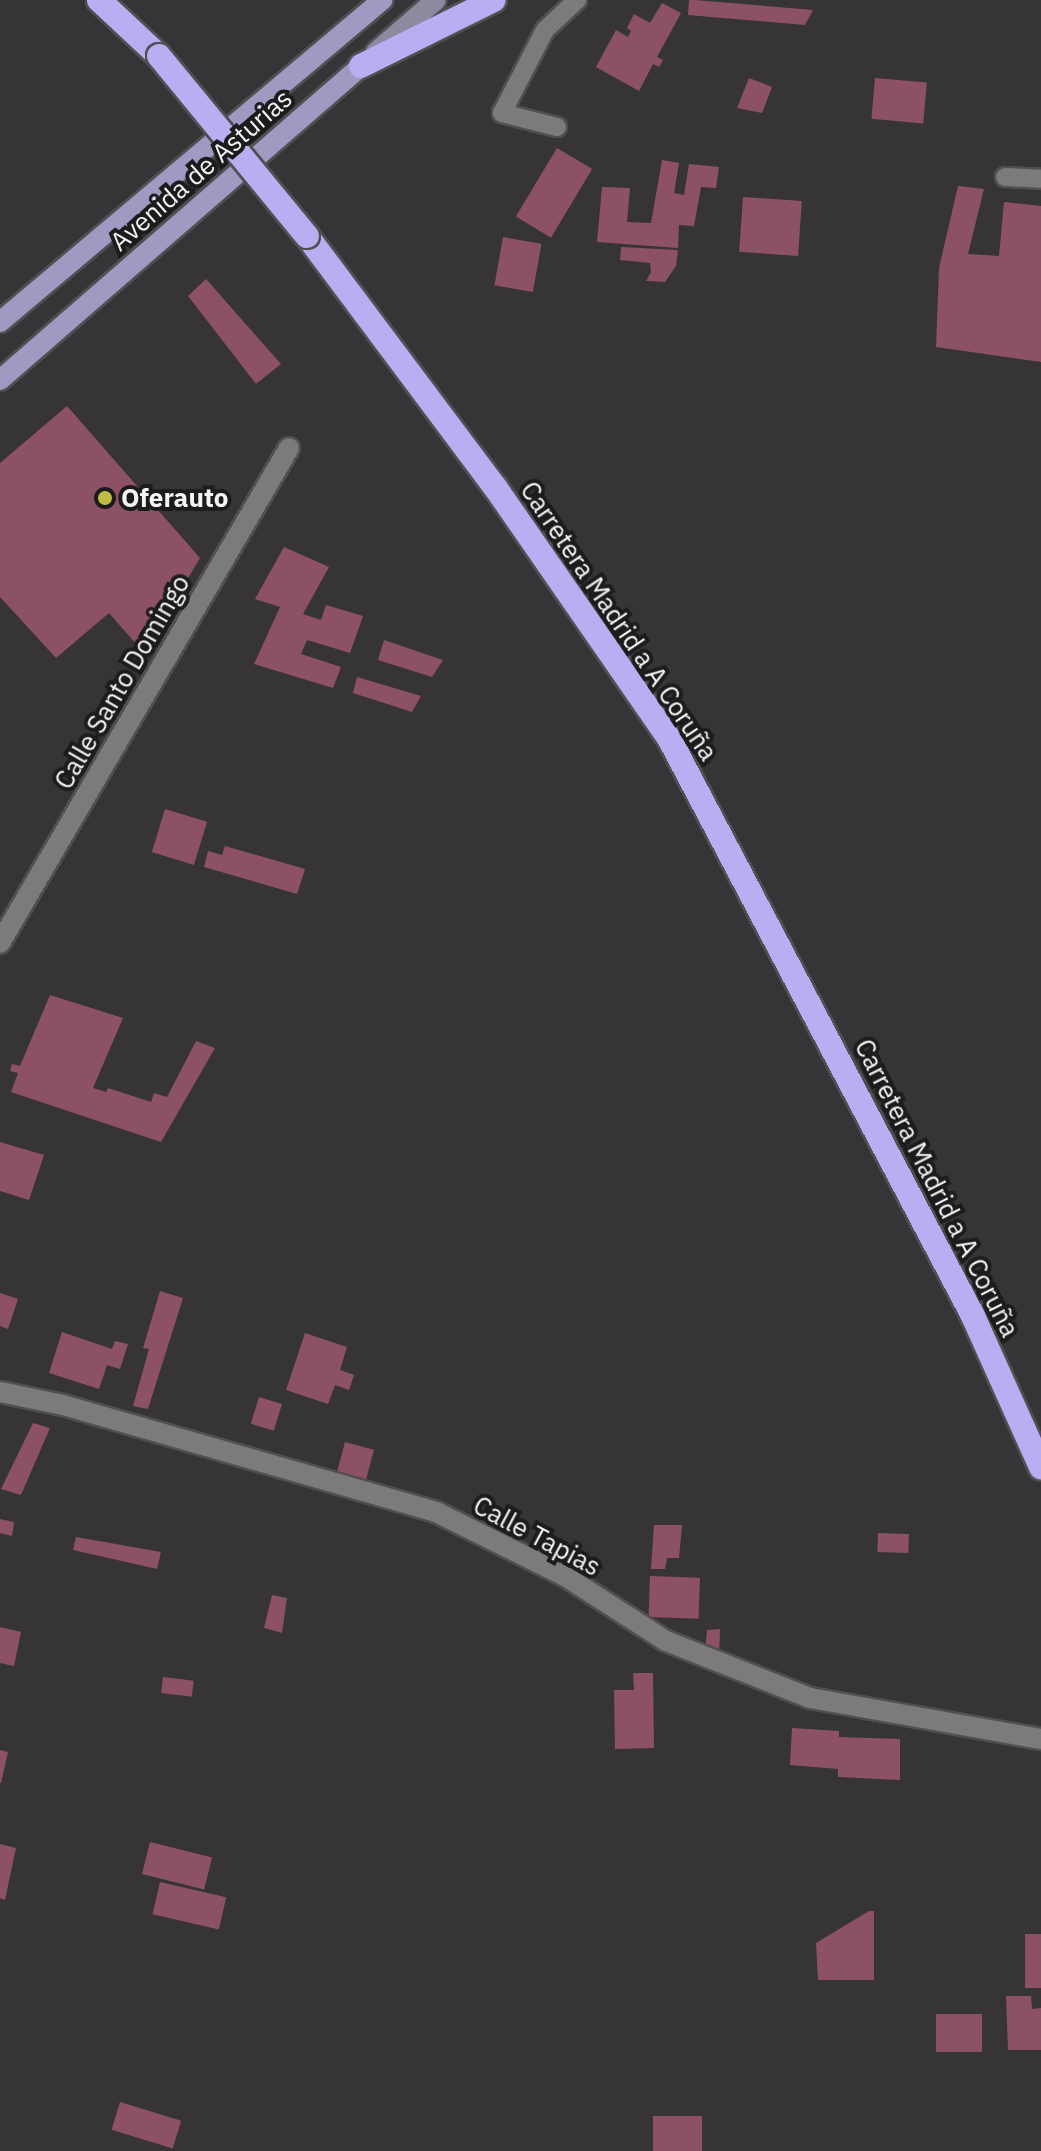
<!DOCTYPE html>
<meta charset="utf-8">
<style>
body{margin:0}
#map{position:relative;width:1041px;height:2151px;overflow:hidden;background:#363436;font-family:"IBM Plex Sans",sans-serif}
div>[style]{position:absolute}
.building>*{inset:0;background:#8d5167;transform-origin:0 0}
.roads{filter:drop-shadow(2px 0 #524f52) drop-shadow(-2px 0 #524f52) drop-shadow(0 2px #524f52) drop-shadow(0 -2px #524f52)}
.lane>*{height:18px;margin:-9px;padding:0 9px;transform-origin:9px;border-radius:9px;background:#7d7a7d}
.street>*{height:20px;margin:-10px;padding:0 10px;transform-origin:10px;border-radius:10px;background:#7d7a7d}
.secondary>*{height:20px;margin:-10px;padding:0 10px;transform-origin:10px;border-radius:10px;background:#8f89a0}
.primary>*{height:20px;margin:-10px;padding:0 10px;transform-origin:10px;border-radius:10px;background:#a299c3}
.highway>*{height:24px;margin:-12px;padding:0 12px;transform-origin:12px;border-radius:12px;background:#baadf1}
.bridges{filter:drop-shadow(2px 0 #524f52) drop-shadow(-2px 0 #524f52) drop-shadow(0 2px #524f52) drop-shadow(0 -2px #524f52)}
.highway-bridge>*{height:24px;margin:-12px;padding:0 12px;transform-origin:12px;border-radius:12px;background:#baadf1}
.dots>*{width:22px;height:22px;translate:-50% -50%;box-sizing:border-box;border:4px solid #1d1c1d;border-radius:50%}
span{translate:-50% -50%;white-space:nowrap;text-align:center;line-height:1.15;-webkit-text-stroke:8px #1d1c1d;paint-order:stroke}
.street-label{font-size:26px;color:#f5f3f5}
.poi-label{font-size:26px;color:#f5f3f5;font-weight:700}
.left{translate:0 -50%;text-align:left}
</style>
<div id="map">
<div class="building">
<div style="clip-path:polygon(689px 0,695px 0,813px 10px,805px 25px,688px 15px)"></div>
<div style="clip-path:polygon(662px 3px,681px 13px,657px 57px,663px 60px,659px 67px,653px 64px,639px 91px,596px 67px,616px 30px,628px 37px,631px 31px,627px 28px,634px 14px,650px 23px)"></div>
<div style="clip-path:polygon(749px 78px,772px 87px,762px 113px,737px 108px)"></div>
<div style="left:875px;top:78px;width:52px;height:41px;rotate:5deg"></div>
<div style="left:557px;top:148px;width:41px;height:80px;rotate:31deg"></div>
<div style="clip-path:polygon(662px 160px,679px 163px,674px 193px,684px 195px,689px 164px,719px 167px,716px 188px,701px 187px,694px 226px,679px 225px,678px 248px,597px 242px,602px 187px,630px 188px,627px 222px,651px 223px)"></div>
<div style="clip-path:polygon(958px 186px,984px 189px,968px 254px,999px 256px,1004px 202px,1041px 206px,1041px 362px,936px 347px,939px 268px)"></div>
<div style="left:743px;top:197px;width:59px;height:55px;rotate:4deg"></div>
<div style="left:503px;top:237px;width:39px;height:49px;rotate:10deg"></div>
<div style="clip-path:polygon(621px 247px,678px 250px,676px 266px,665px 282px,646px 281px,651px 272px,650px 263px,620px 260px)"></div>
<div style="clip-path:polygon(206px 279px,281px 364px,256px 384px,188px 296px)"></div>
<div style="clip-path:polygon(67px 406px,200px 558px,144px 653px,109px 613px,56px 658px,0 597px,0 463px)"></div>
<div style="clip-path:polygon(284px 547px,329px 567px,303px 614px,321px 620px,326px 605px,363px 616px,350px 653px,307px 640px,301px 654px,341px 667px,333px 688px,254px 664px,280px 607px,255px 599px)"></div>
<div style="clip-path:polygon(384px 640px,443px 660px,432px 677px,378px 660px)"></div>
<div style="clip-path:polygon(357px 677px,421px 696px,412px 712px,353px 693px)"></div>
<div style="left:165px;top:809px;width:44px;height:45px;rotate:17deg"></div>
<div style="clip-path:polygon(225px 846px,305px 869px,297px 894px,204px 867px,208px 851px,222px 855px)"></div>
<div style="clip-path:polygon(50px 995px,123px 1018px,93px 1088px,100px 1090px,106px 1092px,108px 1088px,151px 1102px,154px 1093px,167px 1097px,196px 1041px,215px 1048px,161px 1142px,11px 1092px,18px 1073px,10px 1071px,12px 1064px,20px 1066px)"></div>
<div style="clip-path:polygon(0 1142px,44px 1155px,29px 1200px,0 1191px)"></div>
<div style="clip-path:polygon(160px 1291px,183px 1298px,148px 1409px,133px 1406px,149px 1349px,143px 1348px)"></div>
<div style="clip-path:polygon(0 1293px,18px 1299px,8px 1329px,0 1326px)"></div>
<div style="clip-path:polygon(62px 1332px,112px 1349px,115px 1341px,128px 1344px,120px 1369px,107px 1365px,99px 1389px,49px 1373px)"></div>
<div style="clip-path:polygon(305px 1333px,347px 1347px,340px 1370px,354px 1375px,349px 1390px,335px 1385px,328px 1404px,286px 1390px)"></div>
<div style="left:259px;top:1397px;width:24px;height:28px;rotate:17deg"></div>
<div style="clip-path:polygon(33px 1423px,50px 1428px,21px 1495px,1px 1489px)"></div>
<div style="left:345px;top:1442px;width:30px;height:32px;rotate:15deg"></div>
<div style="clip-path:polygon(0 1519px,14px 1522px,12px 1536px,0 1533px)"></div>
<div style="clip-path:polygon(654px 1525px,682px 1525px,679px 1558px,667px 1558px,665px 1569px,651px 1569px)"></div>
<div style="left:878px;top:1533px;width:31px;height:19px;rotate:2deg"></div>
<div style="clip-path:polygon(76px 1537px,161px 1552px,157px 1569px,73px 1550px)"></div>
<div style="left:650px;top:1576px;width:50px;height:41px;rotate:2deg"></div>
<div style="clip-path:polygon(272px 1595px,287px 1598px,282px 1633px,264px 1628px)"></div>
<div style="clip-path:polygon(0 1627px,21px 1632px,14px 1666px,0 1663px)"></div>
<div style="clip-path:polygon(720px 1629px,719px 1657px,705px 1652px,707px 1630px)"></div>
<div style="clip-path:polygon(633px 1673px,653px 1673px,654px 1748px,615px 1749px,614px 1690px,634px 1690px)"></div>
<div style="left:163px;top:1677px;width:31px;height:16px;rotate:7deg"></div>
<div style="clip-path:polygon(792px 1728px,839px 1731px,839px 1737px,900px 1739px,900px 1780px,838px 1777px,838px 1769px,790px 1765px)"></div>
<div style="clip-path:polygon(0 1750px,8px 1752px,1px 1783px,0 1783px)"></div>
<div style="left:150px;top:1842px;width:64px;height:33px;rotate:14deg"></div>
<div style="clip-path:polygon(0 1844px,16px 1848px,5px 1900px,0 1898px)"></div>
<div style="left:160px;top:1882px;width:68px;height:33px;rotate:13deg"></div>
<div style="clip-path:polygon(869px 1911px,874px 1911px,874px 1980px,818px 1980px,816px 1943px)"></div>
<div style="left:1025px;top:1934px;width:16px;height:54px"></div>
<div style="clip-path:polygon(1006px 1996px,1031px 1996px,1032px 2009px,1041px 2008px,1041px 2050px,1008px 2050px)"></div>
<div style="left:936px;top:2014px;width:46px;height:38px"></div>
<div style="left:120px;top:2102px;width:64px;height:29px;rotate:17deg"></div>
<div style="left:653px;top:2116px;width:49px;height:35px"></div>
</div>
<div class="roads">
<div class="lane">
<div style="left:557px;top:127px;width:57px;rotate:-165.7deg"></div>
<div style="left:502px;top:113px;width:93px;rotate:-62.6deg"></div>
<div style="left:545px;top:30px;width:44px;rotate:-43.2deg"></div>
<div style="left:1005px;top:177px;width:36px;rotate:3deg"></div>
</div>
<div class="street">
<div style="left:0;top:943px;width:573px;rotate:-59.72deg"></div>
<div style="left:0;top:1392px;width:64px;rotate:11.7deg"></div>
<div style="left:63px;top:1405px;width:388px;rotate:16deg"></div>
<div style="left:436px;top:1512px;width:144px;rotate:26.4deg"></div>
<div style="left:565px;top:1576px;width:120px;rotate:32.8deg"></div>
<div style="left:666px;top:1641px;width:155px;rotate:21.6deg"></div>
<div style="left:810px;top:1698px;width:235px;rotate:10.1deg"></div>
</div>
<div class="secondary">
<div style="left:376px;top:52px;width:79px;rotate:-40.9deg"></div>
</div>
<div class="primary">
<div style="left:0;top:322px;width:500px;rotate:-40.1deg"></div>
<div style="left:0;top:380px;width:478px;rotate:-41deg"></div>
</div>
<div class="highway">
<div style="left:99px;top:0;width:82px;rotate:43deg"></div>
<div style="left:361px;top:66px;width:148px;rotate:-26.4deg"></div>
<div style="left:307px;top:236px;width:314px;rotate:53.2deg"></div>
<div style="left:495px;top:487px;width:308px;rotate:55.3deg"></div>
<div style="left:670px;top:740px;width:651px;rotate:62.25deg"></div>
<div style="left:973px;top:1316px;width:166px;rotate:65.8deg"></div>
</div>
</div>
<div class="bridges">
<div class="highway-bridge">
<div style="left:159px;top:56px;width:233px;rotate:50.6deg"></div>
</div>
</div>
<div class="dots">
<div style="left:105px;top:498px;background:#bfbe42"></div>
</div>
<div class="street-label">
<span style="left:201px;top:170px;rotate:-41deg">Avenida de Asturias</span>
<span style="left:619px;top:621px;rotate:56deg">Carretera Madrid a A Coruña</span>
<span style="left:122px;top:682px;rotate:-60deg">Calle Santo Domingo</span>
<span style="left:937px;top:1188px;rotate:63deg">Carretera Madrid a A Coruña</span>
<span style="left:537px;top:1536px;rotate:28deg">Calle Tapias</span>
</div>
<div class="poi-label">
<span class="left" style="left:121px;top:498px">Oferauto</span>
</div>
</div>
